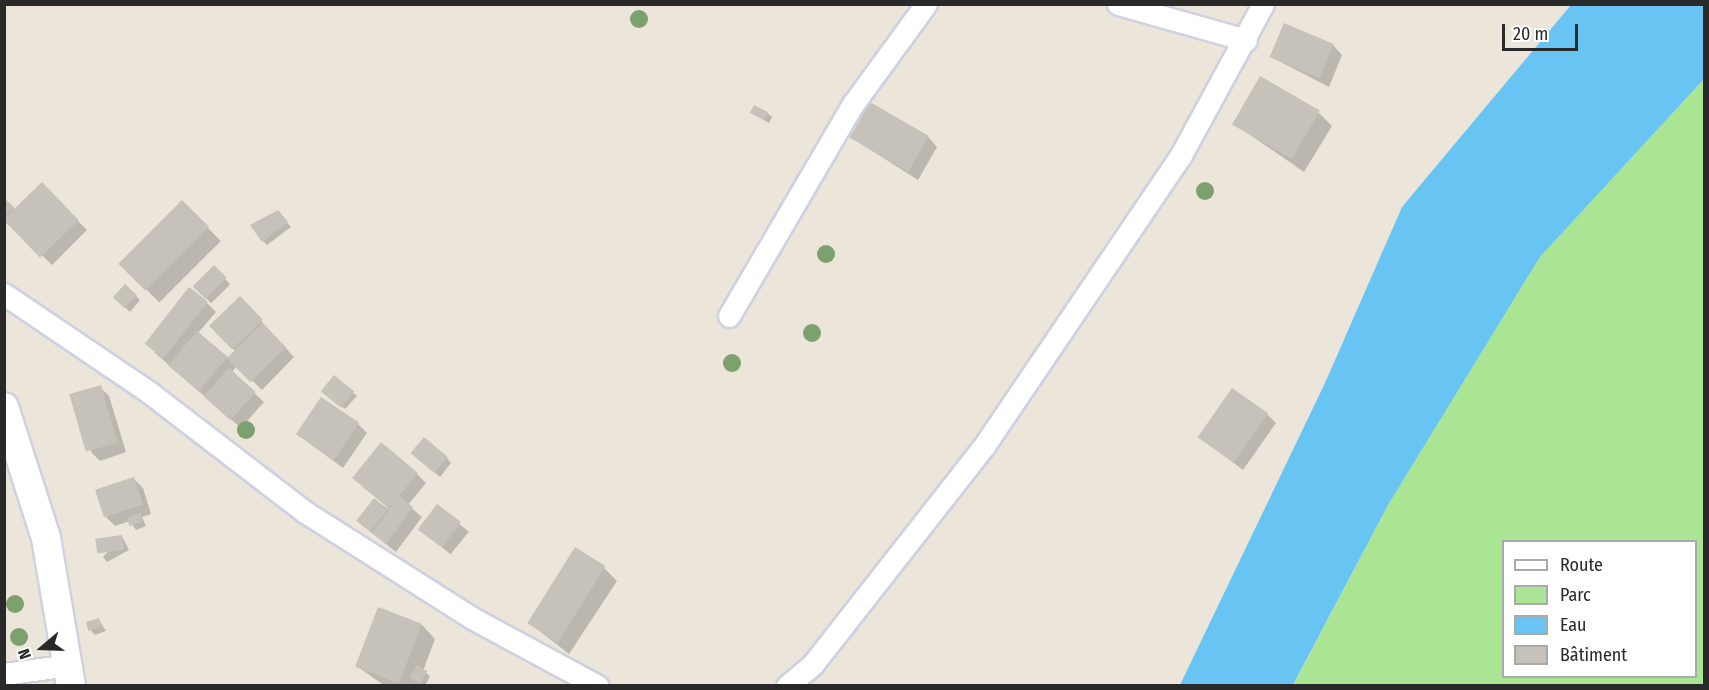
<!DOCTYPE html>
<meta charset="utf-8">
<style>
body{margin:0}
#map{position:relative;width:1709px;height:690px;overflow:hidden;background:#ece5da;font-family:"Fira Sans Condensed",sans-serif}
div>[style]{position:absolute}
.green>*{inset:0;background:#aae594}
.water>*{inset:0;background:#68c4f2}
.shadow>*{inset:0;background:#0003;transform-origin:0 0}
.building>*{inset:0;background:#c7c2b9;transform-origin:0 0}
.roads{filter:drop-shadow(2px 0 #cfd1e2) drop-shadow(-2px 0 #cfd1e2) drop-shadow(0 2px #cfd1e2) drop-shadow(0 -2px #cfd1e2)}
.street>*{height:21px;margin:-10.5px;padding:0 10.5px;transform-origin:10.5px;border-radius:10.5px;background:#fff}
.secondary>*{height:28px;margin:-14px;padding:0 14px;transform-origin:14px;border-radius:14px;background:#fff}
.trees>*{width:18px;height:18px;margin:-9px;border-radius:50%;background:#7da06f}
span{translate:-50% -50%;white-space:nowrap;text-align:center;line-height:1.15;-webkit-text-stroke:6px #fff;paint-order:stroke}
.frame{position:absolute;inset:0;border:6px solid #292929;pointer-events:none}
.legend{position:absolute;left:1502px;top:540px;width:195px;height:138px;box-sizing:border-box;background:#fff;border:2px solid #a9a9a9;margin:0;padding:8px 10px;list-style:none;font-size:18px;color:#292929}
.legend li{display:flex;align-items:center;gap:12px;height:30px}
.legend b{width:30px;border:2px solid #a9a9a9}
.north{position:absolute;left:12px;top:618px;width:60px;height:60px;-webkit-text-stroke:4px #fff;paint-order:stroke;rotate:251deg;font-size:16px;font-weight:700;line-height:24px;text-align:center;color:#292929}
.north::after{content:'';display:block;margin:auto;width:21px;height:27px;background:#292929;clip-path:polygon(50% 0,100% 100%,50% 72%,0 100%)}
.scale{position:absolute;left:1502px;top:24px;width:76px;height:27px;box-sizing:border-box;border:3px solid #292929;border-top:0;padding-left:8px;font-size:18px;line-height:21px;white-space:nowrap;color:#292929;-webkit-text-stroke:4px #fff;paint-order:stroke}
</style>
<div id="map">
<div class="green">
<div style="clip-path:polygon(evenodd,1704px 79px,1704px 685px,1293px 686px,1388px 505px,1540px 257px,1704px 79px,1504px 542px,1696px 542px,1696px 676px,1504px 676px,1504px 542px)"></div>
</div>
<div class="water">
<div style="clip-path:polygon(1571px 5px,1704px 5px,1704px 79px,1540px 257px,1388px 505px,1293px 685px,1180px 685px,1325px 383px,1402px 207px)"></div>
</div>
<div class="shadow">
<div style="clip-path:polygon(1333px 45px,1342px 55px,1329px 87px,1271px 57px)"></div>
<div style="clip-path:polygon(752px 113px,767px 113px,772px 117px,769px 123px)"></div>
<div style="clip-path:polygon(1319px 113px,1332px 126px,1304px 172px,1233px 123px)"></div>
<div style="clip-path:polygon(928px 137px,937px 147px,918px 180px,852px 138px)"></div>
<div style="clip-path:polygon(42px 185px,87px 230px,52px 265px,8px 222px,4px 226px,4px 200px,16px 210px)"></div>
<div style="left:182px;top:202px;width:55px;height:87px;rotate:45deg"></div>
<div style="clip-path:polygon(282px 217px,291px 227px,267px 245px,263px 241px)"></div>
<div style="left:214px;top:268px;width:23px;height:27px;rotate:45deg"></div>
<div style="clip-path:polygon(126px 286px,140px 300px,130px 312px,119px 302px)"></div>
<div style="clip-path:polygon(240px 298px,294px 357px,262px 390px,237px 366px,232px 372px,264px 402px,241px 428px,154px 352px,207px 303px,216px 312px,198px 333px,229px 360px,236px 352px,211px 326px)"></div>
<div style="clip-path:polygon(334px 377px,357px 396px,345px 409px,326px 394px)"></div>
<div style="clip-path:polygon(100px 387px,109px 396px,126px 452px,100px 461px,91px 452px)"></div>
<div style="clip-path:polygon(1267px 414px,1276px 423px,1243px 470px,1199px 437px)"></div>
<div style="clip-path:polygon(358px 424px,367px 433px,343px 468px,297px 434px)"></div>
<div style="clip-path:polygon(417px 458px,447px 458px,451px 463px,440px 477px)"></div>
<div style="clip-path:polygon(417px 474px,426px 483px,408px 505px,422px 517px,396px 552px,362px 525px,374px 500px,391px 510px,363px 487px)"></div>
<div style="clip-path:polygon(134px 479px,143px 488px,151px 514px,142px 517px,146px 526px,136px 530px,130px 521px,115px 526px,106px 517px)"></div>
<div style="left:437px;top:506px;width:41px;height:29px;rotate:39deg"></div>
<div style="clip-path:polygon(122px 536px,129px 550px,107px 562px,103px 557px)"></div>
<div style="clip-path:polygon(604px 568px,617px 581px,569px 654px,528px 622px)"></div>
<div style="clip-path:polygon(99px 620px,106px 631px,95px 635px,91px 631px)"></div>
<div style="clip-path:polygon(422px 625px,435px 639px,423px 671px,430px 676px,425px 686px,385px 686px,358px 667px)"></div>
</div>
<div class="building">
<div style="left:1284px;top:23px;width:54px;height:37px;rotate:23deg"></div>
<div style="left:1260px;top:76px;width:69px;height:56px;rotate:30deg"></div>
<div style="left:870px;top:102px;width:68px;height:41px;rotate:30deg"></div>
<div style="left:754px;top:105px;width:16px;height:9px;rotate:27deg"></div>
<div style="left:42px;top:182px;width:53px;height:54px;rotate:46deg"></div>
<div style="clip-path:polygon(4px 198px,14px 207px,4px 217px)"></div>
<div style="left:182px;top:200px;width:38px;height:90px;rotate:45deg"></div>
<div style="clip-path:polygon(278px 210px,288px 222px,262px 242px,250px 225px)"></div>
<div style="left:214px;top:265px;width:18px;height:30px;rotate:45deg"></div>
<div style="left:125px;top:284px;width:16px;height:18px;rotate:43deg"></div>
<div style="left:189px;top:287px;width:24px;height:72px;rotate:38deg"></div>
<div style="left:240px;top:296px;width:33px;height:43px;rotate:46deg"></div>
<div style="left:262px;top:323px;width:34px;height:50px;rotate:45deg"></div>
<div style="left:197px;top:331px;width:40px;height:45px;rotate:40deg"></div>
<div style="left:229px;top:368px;width:36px;height:38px;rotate:42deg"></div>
<div style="left:334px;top:375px;width:26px;height:21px;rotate:39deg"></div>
<div style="left:101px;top:385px;width:60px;height:33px;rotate:74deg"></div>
<div style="left:1232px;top:388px;width:44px;height:60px;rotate:35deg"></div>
<div style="left:321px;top:397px;width:46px;height:45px;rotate:34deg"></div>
<div style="left:424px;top:437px;width:31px;height:21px;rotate:40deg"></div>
<div style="clip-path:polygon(381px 442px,418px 473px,399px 496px,413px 507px,386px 544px,372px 533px,397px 499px,389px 508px,352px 478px)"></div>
<div style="left:134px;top:477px;width:29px;height:41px;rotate:72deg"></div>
<div style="left:374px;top:498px;width:18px;height:29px;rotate:38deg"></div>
<div style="left:437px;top:504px;width:30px;height:32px;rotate:37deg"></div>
<div style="left:140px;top:513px;width:9px;height:14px;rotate:72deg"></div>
<div style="left:122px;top:535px;width:15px;height:27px;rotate:82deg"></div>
<div style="left:575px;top:547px;width:36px;height:90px;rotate:32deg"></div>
<div style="left:378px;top:607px;width:47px;height:64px;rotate:21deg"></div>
<div style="left:99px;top:618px;width:9px;height:14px;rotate:72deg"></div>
<div style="left:417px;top:665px;width:12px;height:15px;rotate:31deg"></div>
</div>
<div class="roads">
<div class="street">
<div style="left:1118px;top:4px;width:133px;rotate:15.7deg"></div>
<div style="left:4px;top:294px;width:176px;rotate:34.1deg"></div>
<div style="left:150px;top:393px;width:195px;rotate:37.5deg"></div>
<div style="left:305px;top:512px;width:198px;rotate:32.4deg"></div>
<div style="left:472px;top:618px;width:143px;rotate:28.4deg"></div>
<div style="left:729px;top:316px;width:246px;rotate:-59.7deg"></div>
<div style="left:853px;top:104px;width:124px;rotate:-53.9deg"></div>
<div style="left:4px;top:674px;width:66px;rotate:-7.9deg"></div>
<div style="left:787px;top:686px;width:34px;rotate:-40deg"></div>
<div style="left:813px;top:664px;width:277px;rotate:-51.9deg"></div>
<div style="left:984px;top:446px;width:351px;rotate:-55.9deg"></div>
<div style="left:1181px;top:155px;width:172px;rotate:-61.5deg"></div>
</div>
<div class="secondary">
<div style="left:4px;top:407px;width:138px;rotate:72.2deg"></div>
<div style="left:46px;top:538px;width:150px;rotate:80.4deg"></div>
</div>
</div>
<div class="trees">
<div style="left:639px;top:19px"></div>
<div style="left:1205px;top:191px"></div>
<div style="left:826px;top:254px"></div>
<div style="left:812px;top:333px"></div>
<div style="left:732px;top:363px"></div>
<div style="left:246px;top:430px"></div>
<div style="left:15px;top:604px"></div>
<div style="left:19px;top:637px"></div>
</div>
<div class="frame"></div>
<ul class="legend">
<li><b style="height:8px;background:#fff"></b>Route</li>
<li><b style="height:16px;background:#aae594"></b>Parc</li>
<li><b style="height:16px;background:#68c4f2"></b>Eau</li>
<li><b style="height:16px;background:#c7c2b9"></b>Bâtiment</li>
</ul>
<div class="north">N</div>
<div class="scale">20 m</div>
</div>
